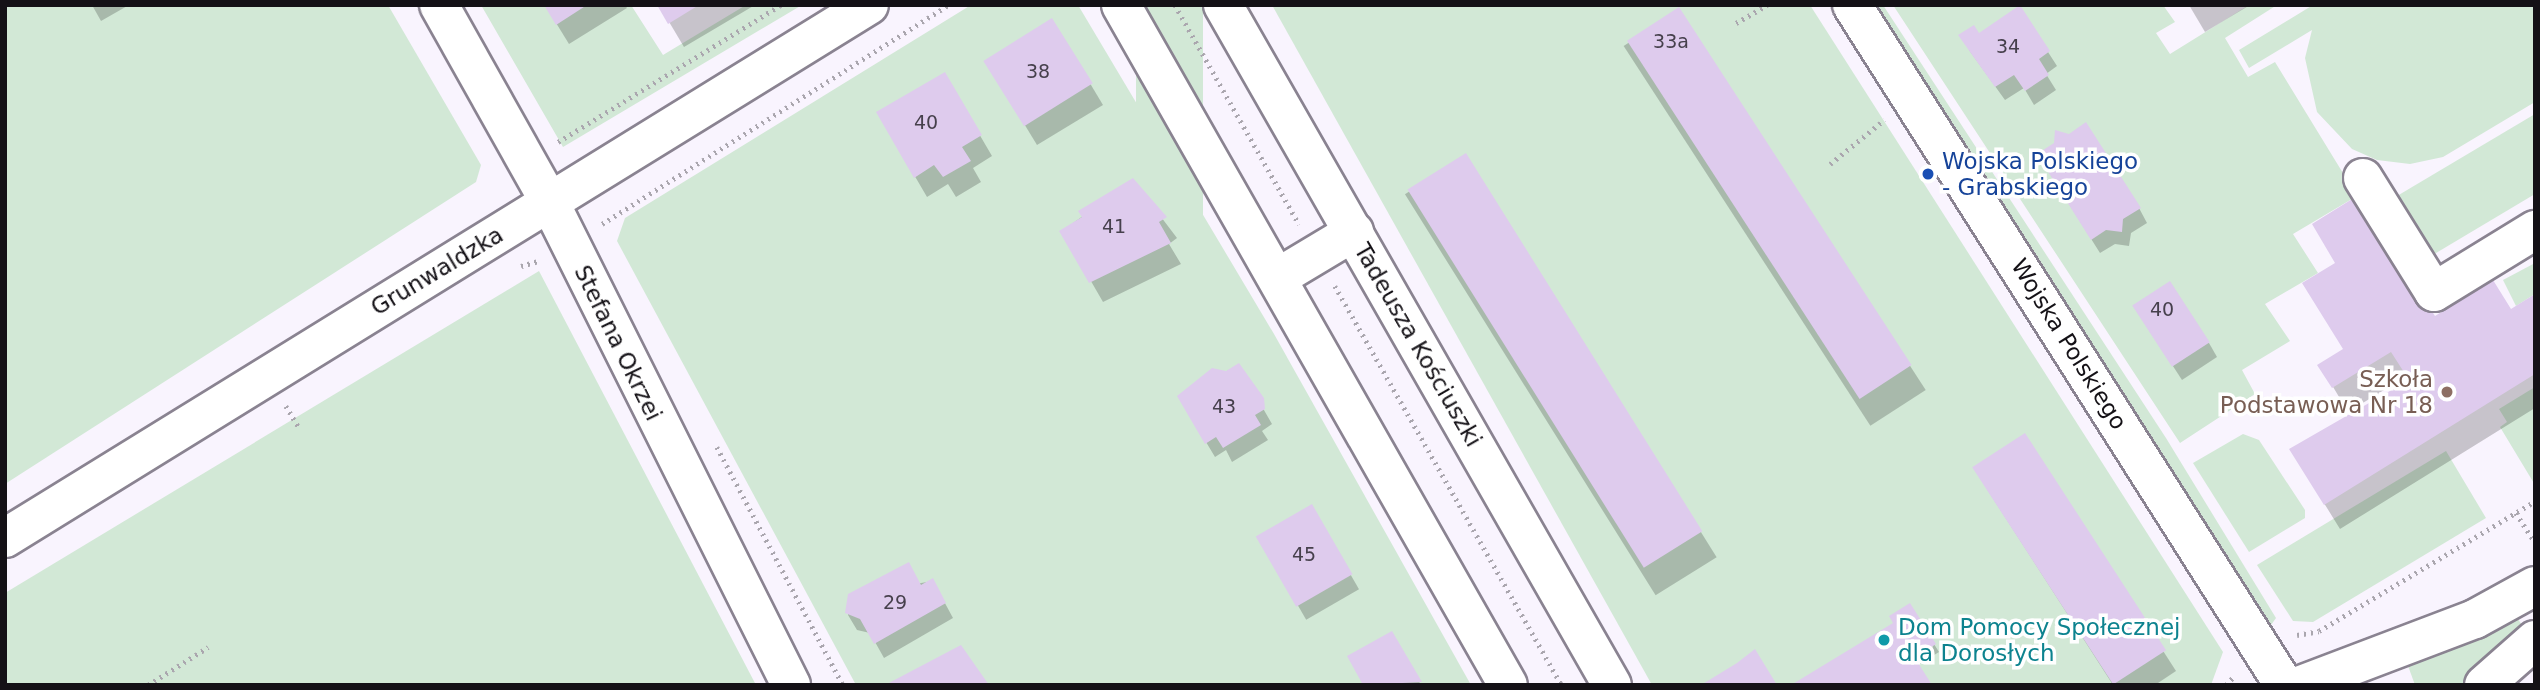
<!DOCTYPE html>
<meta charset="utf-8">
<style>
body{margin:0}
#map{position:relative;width:2540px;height:690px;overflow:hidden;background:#f9f4fe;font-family:"DejaVu Sans",sans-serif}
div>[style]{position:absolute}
.green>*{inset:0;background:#d2e8d6;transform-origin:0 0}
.shadow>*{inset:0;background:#0003;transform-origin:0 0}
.building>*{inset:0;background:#decbed;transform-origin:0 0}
.path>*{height:4.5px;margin-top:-2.25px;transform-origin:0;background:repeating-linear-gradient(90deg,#aaa6ae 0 2px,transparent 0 7px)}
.roads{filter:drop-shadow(2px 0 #8a8391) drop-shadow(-2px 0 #8a8391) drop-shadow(0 2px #8a8391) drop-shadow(0 -2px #8a8391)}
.minor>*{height:38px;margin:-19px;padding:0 19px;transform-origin:19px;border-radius:19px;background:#fff}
.dots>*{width:19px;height:19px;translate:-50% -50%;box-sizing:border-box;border:4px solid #fff;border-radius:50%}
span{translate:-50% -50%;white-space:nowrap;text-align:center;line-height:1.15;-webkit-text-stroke:7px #fff;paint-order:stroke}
.number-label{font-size:19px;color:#46404c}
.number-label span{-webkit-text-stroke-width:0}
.transit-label{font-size:23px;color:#164399}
.left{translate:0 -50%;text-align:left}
.street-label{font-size:23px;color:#141116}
.education-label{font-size:23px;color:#785e54}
.right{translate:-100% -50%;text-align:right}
.culture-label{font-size:23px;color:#0d838f}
.frame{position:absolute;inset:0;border:7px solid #141116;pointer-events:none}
</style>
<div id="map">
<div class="green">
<div style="clip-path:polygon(5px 5px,388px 5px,481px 165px,476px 182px,5px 484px)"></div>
<div style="clip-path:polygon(481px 5px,631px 5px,663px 55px,746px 5px,802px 5px,563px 147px)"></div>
<div style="clip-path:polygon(971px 5px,1078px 5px,1274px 334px,1471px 685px,856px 685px,617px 241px,625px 218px)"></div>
<div style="left:1136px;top:5px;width:67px;height:784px"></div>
<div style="clip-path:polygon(1272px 5px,1810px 5px,2223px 652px,2211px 685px,1652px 685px)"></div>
<div style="clip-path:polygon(1871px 5px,1883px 5px,2166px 438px,2276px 618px,2271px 625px)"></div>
<div style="clip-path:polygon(1893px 5px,2163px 5px,2175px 22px,2156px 33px,2170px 54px,2249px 5px,2277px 5px,2225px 38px,2248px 77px,2275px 62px,2357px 196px,2293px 234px,2318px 273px,2265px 304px,2290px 341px,2242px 370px,2255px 394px,2180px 443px)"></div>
<div style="clip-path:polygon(2313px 5px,2535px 5px,2535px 102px,2443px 157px,2410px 164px,2377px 160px,2352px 149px,2317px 112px,2305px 58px,2312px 30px,2249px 68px,2239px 50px)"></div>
<div style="clip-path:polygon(2535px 114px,2535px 194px,2431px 256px,2394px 204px,2397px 196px)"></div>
<div style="clip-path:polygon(2535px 263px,2535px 294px,2516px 306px,2503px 280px)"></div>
<div style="clip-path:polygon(539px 271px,756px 685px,5px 685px,5px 593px)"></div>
<div style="clip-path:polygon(2535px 387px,2535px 485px,2500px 427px,2507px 422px,2499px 409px)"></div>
<div style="clip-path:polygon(2243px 434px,2259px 440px,2305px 510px,2305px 518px,2249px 552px,2193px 463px)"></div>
<div style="clip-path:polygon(2446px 451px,2486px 518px,2313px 622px,2293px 621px,2257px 565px)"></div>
<div style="clip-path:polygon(2518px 619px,2525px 630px,2463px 685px,2415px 685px,2407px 663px)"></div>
</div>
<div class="shadow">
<div style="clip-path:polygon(92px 5px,129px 5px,101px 21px)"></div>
<div style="clip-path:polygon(545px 5px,625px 5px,627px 8px,569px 44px)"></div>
<div style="clip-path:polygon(659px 5px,755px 5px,684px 47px)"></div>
<div style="clip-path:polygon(2189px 5px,2250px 5px,2205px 32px)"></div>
<div style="left:1679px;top:10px;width:453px;height:66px;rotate:57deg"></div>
<div style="clip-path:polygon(1052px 20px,1103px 105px,1037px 145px,998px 81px)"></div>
<div style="clip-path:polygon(1979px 35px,2048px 52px,2057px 66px,2046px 74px,2056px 90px,2034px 105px,2024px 88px,2005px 100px,1969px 50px)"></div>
<div style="clip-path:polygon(944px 74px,992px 156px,973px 168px,981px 182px,956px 197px,948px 184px,927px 197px,878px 113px)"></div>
<div style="clip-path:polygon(2056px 144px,2139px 208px,2147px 223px,2131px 233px,2129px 246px,2115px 244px,2100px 253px,2047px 169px)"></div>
<div style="left:1466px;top:156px;width:473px;height:72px;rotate:58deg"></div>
<div style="clip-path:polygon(1133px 180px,1177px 238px,1169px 244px,1181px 264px,1103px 302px,1062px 231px)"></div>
<div style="clip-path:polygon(2535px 297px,2535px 408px,2340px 529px,2306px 474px,2410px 381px,2407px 376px,2348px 412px,2320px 365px,2434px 319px,2511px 311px)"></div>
<div style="clip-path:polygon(2143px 320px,2209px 343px,2217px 357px,2182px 380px)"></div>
<div style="clip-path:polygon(1238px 365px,1272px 424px,1262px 431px,1268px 440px,1232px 462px,1226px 450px,1215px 457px,1179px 397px)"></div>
<div style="clip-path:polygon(2025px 436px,2176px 671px,2155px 685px,2113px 685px,1987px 489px)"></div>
<div style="left:1311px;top:506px;width:96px;height:61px;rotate:60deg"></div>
<div style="clip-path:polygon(933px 581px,953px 618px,884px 658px,870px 633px,857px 630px,848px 615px,849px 595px)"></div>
<div style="clip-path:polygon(1910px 606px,1939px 652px,1918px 665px,1794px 685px,1895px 623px)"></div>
<div style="clip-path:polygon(1391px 633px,1421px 685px,1365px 685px)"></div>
</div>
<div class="building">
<div style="clip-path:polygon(544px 5px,587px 5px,556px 25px)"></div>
<div style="clip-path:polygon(657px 5px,699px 5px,668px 24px)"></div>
<div style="clip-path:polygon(2020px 5px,2050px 51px,2039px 59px,2049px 75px,2025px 91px,2014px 75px,1995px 87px,1958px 35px,1974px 25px,1979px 33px)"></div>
<div style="left:1679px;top:7px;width:427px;height:62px;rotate:57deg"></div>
<div style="left:1052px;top:18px;width:77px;height:81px;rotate:58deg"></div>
<div style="clip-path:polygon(945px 72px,982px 135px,962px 147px,971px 161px,943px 177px,934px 165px,914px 178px,876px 112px)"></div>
<div style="clip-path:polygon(2086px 122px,2141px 208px,2123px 219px,2122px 232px,2106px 230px,2091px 240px,2037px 154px,2054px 143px,2055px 130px,2069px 134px)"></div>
<div style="left:1466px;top:153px;width:446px;height:69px;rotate:58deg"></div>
<div style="clip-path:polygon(1133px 178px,1167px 217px,1159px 222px,1171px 243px,1089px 283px,1059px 231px,1082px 217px,1078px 211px)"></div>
<div style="clip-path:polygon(2357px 196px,2435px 316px,2493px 280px,2511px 309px,2535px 294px,2535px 374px,2324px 505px,2289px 449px,2409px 380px,2391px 352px,2332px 388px,2317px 365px,2343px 349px,2302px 283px,2335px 263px,2312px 224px)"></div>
<div style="left:2170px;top:281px;width:73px;height:45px;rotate:57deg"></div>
<div style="clip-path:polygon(1239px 363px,1264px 398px,1265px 409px,1255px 415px,1261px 425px,1223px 448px,1216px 437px,1205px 444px,1177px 396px,1212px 368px,1226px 371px)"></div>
<div style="left:2025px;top:433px;width:259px;height:63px;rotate:57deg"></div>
<div style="left:1312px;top:504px;width:81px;height:65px;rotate:60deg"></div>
<div style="clip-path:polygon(909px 562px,921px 585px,933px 578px,946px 603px,874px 644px,860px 619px,845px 613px,848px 594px)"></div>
<div style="clip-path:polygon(1910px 603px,1936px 644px,1915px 658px,1932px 685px,1791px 685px,1893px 623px,1889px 616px)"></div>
<div style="clip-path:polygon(1392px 631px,1422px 682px,1363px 685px,1347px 656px)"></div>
<div style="clip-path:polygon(961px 645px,989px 685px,885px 685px)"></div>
<div style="clip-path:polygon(1755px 649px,1777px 685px,1701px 685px,1737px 663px)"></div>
</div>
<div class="path">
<div style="left:1175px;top:5px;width:252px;rotate:60.5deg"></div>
<div style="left:1736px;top:23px;width:36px;rotate:-30deg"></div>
<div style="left:558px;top:142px;width:262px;rotate:-31.6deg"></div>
<div style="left:1830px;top:164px;width:70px;rotate:-39.2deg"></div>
<div style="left:602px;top:224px;width:409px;rotate:-32.3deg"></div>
<div style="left:521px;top:266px;width:19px;rotate:-16deg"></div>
<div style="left:1335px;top:286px;width:459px;rotate:60.4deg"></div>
<div style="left:286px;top:406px;width:27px;rotate:59deg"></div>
<div style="left:717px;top:447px;width:269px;rotate:62.1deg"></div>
<div style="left:2516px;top:513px;width:35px;rotate:57deg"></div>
<div style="left:2297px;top:635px;width:22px;rotate:-10deg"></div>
<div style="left:2319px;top:631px;width:252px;rotate:-31deg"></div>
<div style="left:148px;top:685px;width:71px;rotate:-32.3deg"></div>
<div style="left:2226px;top:685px;width:12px;rotate:-48deg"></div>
</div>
<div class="roads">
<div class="minor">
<div style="left:439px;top:5px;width:227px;rotate:60.7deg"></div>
<div style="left:550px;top:203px;width:539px;rotate:63.43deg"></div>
<div style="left:1121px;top:5px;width:782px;rotate:60.36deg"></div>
<div style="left:1223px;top:5px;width:783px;rotate:60.23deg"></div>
<div style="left:1852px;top:5px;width:806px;rotate:57.57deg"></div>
<div style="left:2363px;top:178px;width:134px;rotate:58.1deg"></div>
<div style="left:2434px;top:292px;width:119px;rotate:-31.5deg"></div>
<div style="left:1277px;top:278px;width:90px;rotate:-30.9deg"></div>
<div style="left:5px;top:538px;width:1015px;rotate:-31.67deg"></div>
<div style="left:2301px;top:685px;width:186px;rotate:-20.8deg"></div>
<div style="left:2475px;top:619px;width:68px;rotate:-28.8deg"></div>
<div style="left:2484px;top:685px;width:68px;rotate:-41.4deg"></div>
</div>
</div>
<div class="dots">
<div style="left:1928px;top:174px;background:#1a4fb4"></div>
<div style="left:2447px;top:392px;background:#8d6e63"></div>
<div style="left:1884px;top:640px;background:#0f9aa8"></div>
</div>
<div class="number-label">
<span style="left:1671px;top:42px">33a</span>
<span style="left:2008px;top:47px">34</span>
<span style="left:1038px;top:72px">38</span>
<span style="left:926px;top:123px">40</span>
<span style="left:1114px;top:227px">41</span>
<span style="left:2162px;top:310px">40</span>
<span style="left:1224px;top:407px">43</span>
<span style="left:1304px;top:555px">45</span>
<span style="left:895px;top:603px">29</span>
</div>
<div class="transit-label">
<span class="left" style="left:1942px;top:174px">Wojska Polskiego<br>- Grabskiego</span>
</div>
<div class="street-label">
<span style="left:437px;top:271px;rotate:-31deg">Grunwaldzka</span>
<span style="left:618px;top:343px;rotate:64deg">Stefana Okrzei</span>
<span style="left:2069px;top:344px;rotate:58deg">Wojska Polskiego</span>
<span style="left:1418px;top:345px;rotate:60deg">Tadeusza Kościuszki</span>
</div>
<div class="education-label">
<span class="right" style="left:2433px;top:392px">Szkoła<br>Podstawowa Nr 18</span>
</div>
<div class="culture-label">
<span class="left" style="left:1898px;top:640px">Dom Pomocy Społecznej<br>dla Dorosłych</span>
</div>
<div class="frame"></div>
</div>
